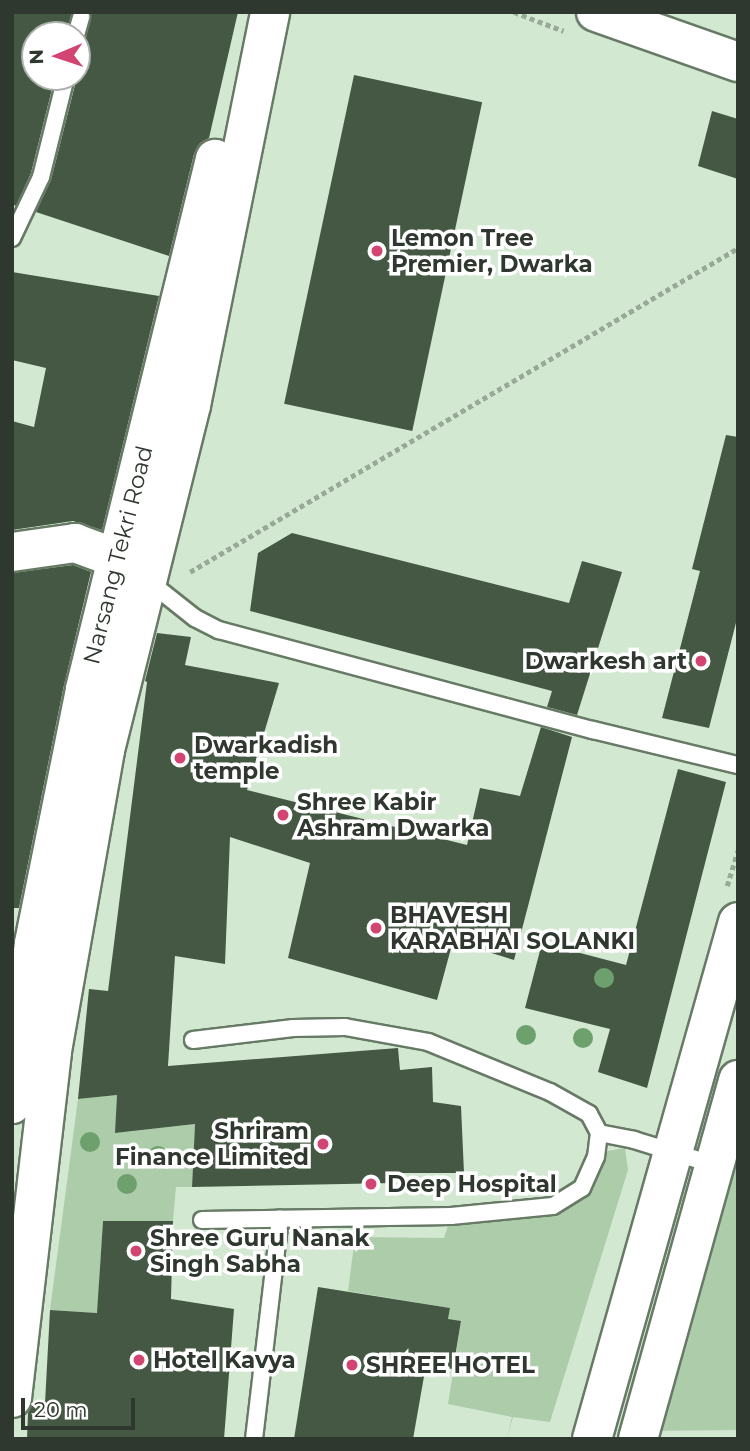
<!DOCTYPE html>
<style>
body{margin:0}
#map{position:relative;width:750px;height:1451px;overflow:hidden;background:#d2e8d1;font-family:Montserrat,sans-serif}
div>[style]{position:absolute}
.green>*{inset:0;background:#acccaa}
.building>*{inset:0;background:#455844;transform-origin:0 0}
.path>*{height:4.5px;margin-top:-2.25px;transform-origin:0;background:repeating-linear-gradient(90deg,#98a997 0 5px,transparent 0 8.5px)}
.roads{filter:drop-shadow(2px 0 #677a65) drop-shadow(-2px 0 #677a65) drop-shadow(0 2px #677a65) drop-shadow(0 -2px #677a65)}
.lane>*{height:16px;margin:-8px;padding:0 8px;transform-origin:8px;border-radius:8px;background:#fff}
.secondary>*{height:38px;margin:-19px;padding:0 19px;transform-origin:19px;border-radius:19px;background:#fff}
.primary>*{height:38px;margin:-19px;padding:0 19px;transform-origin:19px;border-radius:19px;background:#fff}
.highway>*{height:38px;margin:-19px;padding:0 19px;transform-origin:19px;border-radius:19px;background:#fff}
.trees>*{width:20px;height:20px;margin:-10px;border-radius:50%;background:#6ea06e}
.dots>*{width:19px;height:19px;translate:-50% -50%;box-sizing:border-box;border:4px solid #fff;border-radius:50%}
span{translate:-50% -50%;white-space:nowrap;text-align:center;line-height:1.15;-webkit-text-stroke:7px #fff;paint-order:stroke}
.poi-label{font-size:23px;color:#2f382f;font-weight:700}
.left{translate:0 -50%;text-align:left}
.right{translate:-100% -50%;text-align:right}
.street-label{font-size:23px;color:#2f382f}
.frame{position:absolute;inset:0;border:14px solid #2f382f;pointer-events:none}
.north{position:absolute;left:21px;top:21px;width:70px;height:70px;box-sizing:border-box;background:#fff;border:2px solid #acafac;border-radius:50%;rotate:268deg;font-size:19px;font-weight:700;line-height:28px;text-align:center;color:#2f382f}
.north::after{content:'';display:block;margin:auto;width:24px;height:32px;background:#d24471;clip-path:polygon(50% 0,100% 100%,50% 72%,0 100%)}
.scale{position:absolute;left:21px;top:1398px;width:114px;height:32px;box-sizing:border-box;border:4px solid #2f382f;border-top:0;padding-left:9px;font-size:21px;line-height:24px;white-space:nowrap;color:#2f382f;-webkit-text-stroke:5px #fff;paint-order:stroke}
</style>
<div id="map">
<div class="green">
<div style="clip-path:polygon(738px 1080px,738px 1430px,640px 1431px)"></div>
<div style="clip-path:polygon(117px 1095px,116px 1133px,195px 1124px,192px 1187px,176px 1187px,173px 1221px,103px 1221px,99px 1283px,171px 1282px,163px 1317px,50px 1310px,78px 1099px)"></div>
<div style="clip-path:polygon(625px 1148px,628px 1170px,550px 1422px,513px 1417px,507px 1439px,512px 1417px,448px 1404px,461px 1322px,448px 1319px,450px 1308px,348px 1291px,355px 1237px,444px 1238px,449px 1222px,553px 1205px,582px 1188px,607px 1151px)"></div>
</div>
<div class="building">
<div style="clip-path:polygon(12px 12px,72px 12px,66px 35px,35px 35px,35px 77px,55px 77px,31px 173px,16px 206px,12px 204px)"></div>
<div style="clip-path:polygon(90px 12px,238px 12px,209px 138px,200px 143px,194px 154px,169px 256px,36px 212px,51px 180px,77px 77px,77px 45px,86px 38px)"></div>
<div style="left:354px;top:75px;width:131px;height:336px;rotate:12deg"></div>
<div style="clip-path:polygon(712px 111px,738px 119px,738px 179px,698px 166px)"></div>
<div style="clip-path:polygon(12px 272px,159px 296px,102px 530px,73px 521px,12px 530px,12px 421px,34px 427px,46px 368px,12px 360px)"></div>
<div style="clip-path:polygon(726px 435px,738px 437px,738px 615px,709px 728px,662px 718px,700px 571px,692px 569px)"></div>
<div style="clip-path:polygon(292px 533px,569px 603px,582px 561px,622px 572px,577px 715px,547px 707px,552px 691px,250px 611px,258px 553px)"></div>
<div style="clip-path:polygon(73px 565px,91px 572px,64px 685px,19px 908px,12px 908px,12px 573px)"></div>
<div style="clip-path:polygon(157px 633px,191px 637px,185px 665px,279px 683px,247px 790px,467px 845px,480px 788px,520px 796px,541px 727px,572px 737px,514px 960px,453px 941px,437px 1000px,288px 958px,310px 863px,230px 837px,225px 964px,175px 956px,168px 1066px,398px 1048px,400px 1070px,432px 1067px,433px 1102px,461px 1106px,464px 1173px,393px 1173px,394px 1183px,192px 1187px,195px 1124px,115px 1133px,117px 1095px,78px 1099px,89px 989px,108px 991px,147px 682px,145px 681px)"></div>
<div style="clip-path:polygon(678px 769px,726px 782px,647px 1088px,598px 1072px,610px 1029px,525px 1008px,542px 943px,626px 965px)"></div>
<div style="clip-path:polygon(103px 1221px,173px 1221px,171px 1299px,234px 1309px,224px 1439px,27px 1439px,28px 1413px,33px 1403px,45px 1403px,50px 1310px,97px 1313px)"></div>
<div style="clip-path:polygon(318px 1287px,450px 1308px,448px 1319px,461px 1321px,453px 1369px,426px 1365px,413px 1439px,294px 1439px)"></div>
</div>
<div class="path">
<div style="left:514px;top:12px;width:53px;rotate:20.8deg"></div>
<div style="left:190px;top:572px;width:637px;rotate:-30.59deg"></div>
<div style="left:727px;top:886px;width:38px;rotate:-73deg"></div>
</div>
<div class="roads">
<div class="lane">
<div style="left:76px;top:35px;width:19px;rotate:-74deg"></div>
<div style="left:12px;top:238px;width:68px;rotate:-64.6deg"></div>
<div style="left:41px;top:177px;width:103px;rotate:-76deg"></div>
<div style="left:147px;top:580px;width:61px;rotate:38.4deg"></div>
<div style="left:195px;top:618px;width:27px;rotate:27deg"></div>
<div style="left:219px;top:630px;width:387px;rotate:15deg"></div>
<div style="left:593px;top:730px;width:149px;rotate:13.6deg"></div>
<div style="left:193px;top:1040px;width:101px;rotate:-6.8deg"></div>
<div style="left:293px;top:1028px;width:52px;rotate:-1.1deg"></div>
<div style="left:345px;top:1027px;width:84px;rotate:10.2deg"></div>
<div style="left:428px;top:1042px;width:132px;rotate:22.3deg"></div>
<div style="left:550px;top:1092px;width:45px;rotate:29.4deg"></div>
<div style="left:589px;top:1114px;width:21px;rotate:62deg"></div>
<div style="left:599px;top:1133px;width:36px;rotate:11deg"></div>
<div style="left:634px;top:1140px;width:85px;rotate:17.2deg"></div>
<div style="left:202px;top:1220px;width:249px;rotate:-0.9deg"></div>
<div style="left:451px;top:1216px;width:102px;rotate:-5.6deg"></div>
<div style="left:553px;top:1206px;width:34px;rotate:-32deg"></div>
<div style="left:582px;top:1188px;width:34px;rotate:-66deg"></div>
<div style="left:596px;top:1157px;width:24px;rotate:-83deg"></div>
<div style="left:254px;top:1439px;width:222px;rotate:-83.3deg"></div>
</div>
<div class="secondary">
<div style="left:12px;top:552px;width:64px;rotate:-8.1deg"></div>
<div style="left:75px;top:543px;width:46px;rotate:20.4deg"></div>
<div style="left:118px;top:559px;width:24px;rotate:35deg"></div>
<div style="left:12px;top:1104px;width:162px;rotate:-82.2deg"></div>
<div style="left:34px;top:943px;width:259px;rotate:-78.6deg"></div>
<div style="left:85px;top:689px;width:546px;rotate:-76.22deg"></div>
<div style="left:12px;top:1398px;width:349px;rotate:-83.4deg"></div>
<div style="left:52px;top:1051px;width:306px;rotate:-80deg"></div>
<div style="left:105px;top:750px;width:356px;rotate:-76deg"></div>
<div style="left:191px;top:405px;width:401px;rotate:-78.6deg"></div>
</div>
<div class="primary">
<div style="left:596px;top:12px;width:151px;rotate:19.4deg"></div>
</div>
<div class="highway">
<div style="left:592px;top:1439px;width:537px;rotate:-74.23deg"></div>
<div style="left:638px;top:1439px;width:373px;rotate:-74.4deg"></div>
</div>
</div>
<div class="trees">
<div style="left:604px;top:978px"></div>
<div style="left:526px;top:1035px"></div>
<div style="left:583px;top:1038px"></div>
<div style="left:90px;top:1142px"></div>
<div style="left:158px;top:1156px"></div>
<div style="left:127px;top:1184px"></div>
</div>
<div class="dots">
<div style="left:377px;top:251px;background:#d24471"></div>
<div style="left:701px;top:661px;background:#d24471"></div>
<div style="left:180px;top:758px;background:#d24471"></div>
<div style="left:283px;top:815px;background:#d24471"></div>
<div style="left:376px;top:928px;background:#d24471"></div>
<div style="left:323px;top:1144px;background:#d24471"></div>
<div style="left:371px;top:1184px;background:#d24471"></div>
<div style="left:136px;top:1251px;background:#d24471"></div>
<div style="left:139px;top:1360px;background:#d24471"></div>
<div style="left:352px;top:1365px;background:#d24471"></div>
</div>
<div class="poi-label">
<span class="left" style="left:391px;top:251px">Lemon Tree<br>Premier, Dwarka</span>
<span class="right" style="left:687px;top:661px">Dwarkesh art</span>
<span class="left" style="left:194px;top:758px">Dwarkadish<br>temple</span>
<span class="left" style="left:297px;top:815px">Shree Kabir<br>Ashram Dwarka</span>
<span class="left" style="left:390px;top:928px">BHAVESH<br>KARABHAI SOLANKI</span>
<span class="right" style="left:309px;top:1144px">Shriram<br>Finance Limited</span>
<span class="left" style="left:387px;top:1184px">Deep Hospital</span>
<span class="left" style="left:150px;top:1251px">Shree Guru Nanak<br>Singh Sabha</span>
<span class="left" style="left:153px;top:1360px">Hotel Kavya</span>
<span class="left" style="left:366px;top:1365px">SHREE HOTEL</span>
</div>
<div class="street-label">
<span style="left:118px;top:555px;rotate:-76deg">Narsang Tekri Road</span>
</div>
<div class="frame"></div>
<div class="north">N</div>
<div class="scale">20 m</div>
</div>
